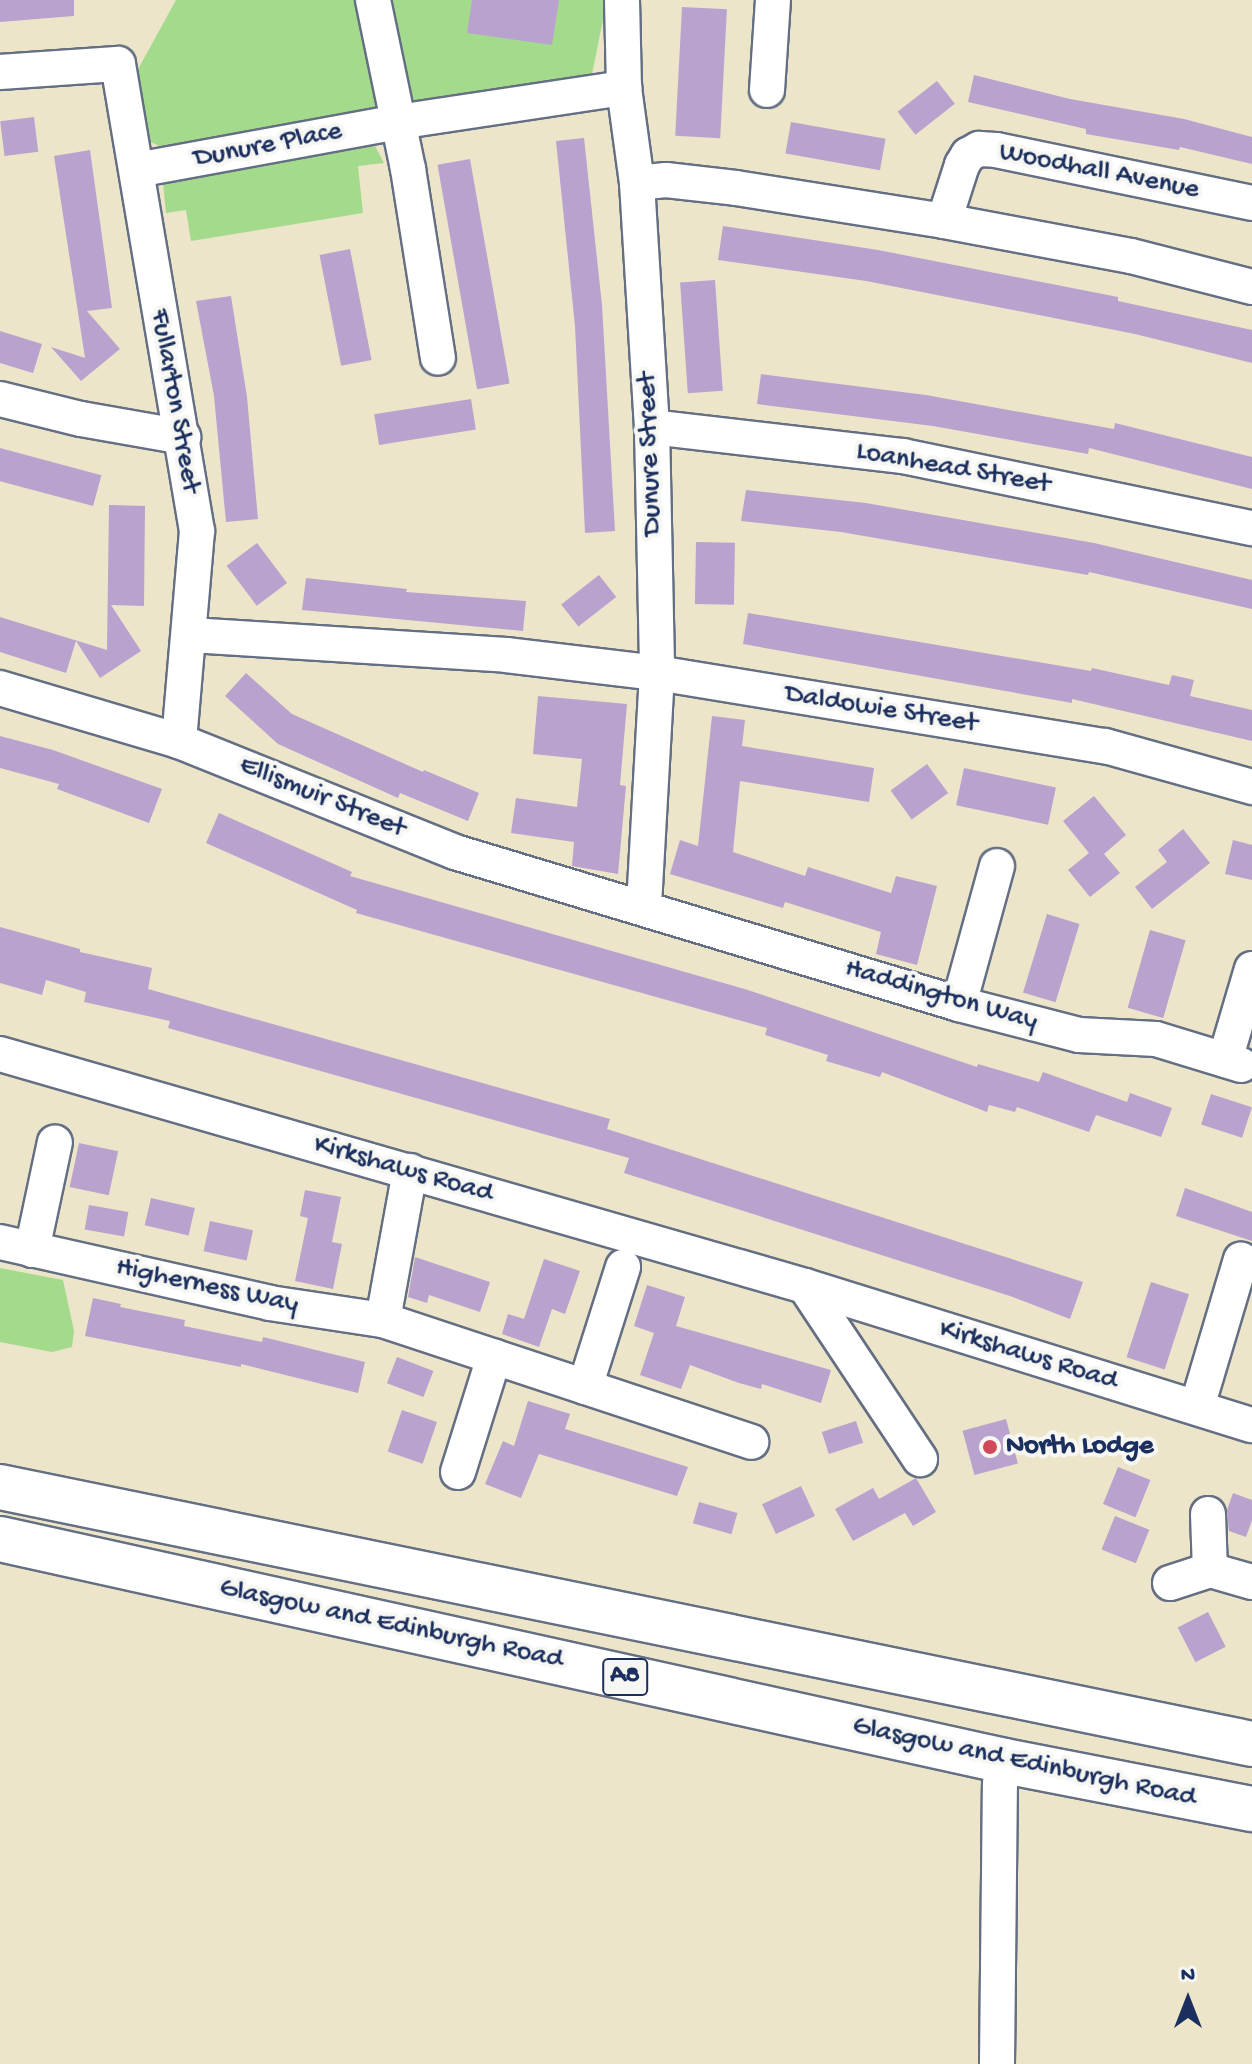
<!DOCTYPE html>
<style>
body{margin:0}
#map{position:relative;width:1252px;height:2064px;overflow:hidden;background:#ece5c9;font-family:"Gochi Hand",sans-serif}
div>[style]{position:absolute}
.green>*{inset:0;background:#a3da8c}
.building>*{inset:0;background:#baa2ce;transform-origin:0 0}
.roads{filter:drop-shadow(2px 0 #646f83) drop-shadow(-2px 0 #646f83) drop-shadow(0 2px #646f83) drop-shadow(0 -2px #646f83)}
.minor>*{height:34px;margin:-17px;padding:0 17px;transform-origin:17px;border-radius:17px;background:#fff}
.highway>*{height:44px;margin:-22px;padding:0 22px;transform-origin:22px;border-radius:22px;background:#fff}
.dots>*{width:22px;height:22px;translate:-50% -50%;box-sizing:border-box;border:4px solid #f6f6f2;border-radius:50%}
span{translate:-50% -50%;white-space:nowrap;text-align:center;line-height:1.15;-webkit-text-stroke:8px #f6f6f2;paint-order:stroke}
.shield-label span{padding:2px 6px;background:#f6f6f2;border:2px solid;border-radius:6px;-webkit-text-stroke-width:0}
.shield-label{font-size:26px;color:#1b2f5e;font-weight:700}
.street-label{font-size:28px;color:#1b2f5e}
.poi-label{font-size:28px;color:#1b2f5e;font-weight:700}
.left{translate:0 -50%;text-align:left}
.north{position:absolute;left:1148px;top:1960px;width:80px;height:80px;-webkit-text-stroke:6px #f6f6f2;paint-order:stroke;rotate:0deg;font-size:22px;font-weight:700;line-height:32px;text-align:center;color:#1b2f5e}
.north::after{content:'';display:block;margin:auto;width:28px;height:36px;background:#1b2f5e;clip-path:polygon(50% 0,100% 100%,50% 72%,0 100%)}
</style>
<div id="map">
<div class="green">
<div style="clip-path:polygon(176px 0,607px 0,592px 74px,174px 152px,148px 141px,136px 73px)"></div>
<div style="clip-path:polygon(375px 146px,384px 163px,358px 166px,363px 213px,191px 241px,186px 210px,166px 213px,163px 183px)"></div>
<div style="clip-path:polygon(0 1268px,63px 1280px,74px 1331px,72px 1347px,52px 1352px,0 1342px)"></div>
</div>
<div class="building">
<div style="clip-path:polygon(0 0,74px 0,74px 16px,0 22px)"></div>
<div style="clip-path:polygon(472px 0,559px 0,552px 45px,467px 33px)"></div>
<div style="left:682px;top:7px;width:45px;height:129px;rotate:3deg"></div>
<div style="clip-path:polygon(974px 75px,1070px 99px,1184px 119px,1252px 137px,1252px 164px,1180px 147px,1179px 150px,1086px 134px,1086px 129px,968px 102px)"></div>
<div style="left:937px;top:81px;width:29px;height:50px;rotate:52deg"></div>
<div style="left:34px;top:117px;width:35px;height:34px;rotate:83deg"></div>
<div style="left:791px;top:122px;width:96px;height:32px;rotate:10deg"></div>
<div style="clip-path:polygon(584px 138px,602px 305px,615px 531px,585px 533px,575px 326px,556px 141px)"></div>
<div style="clip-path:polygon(90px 150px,112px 308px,87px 311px,120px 349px,81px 381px,51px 347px,85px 358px,54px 156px)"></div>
<div style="left:470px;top:159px;width:228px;height:33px;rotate:80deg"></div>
<div style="clip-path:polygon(723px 226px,878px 250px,1118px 297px,1118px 301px,1252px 330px,1252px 363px,1135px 334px,866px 281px,718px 260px)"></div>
<div style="left:350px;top:249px;width:113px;height:31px;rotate:79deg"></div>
<div style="left:715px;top:280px;width:111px;height:35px;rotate:86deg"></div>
<div style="clip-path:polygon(231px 296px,247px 397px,258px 519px,226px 522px,214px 396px,196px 301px)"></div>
<div style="clip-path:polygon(0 331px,42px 344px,33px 373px,0 363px)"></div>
<div style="clip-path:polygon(761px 374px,926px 395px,1114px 429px,1115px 423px,1252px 457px,1252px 489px,1089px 448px,1088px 454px,933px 426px,757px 404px)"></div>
<div style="left:471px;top:399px;width:31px;height:98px;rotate:81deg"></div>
<div style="left:0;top:448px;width:105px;height:32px;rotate:15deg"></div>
<div style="clip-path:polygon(746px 490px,866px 503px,1094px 543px,1252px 580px,1252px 609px,1089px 572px,1088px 575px,841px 532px,741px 521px)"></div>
<div style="clip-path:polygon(109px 505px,145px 506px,144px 606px,111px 605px,141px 651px,100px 678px,76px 641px,66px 673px,0 652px,0 617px,107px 650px)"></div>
<div style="left:696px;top:542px;width:39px;height:62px;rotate:1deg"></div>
<div style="left:257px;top:543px;width:50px;height:38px;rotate:53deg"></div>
<div style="left:599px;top:575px;width:28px;height:48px;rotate:52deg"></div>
<div style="clip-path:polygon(306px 578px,407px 589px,406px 592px,526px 601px,523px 631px,302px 610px)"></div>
<div style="clip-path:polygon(748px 613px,1091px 671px,1092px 668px,1169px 685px,1172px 675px,1194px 680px,1190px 696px,1252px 710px,1252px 741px,1072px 699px,1072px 703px,743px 644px)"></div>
<div style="clip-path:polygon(246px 673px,292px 714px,423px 772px,424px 770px,479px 793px,468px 821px,400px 793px,398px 798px,278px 744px,225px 696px)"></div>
<div style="clip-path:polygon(538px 696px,627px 704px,620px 785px,626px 786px,618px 874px,572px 866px,574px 842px,511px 833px,516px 798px,577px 807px,582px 759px,533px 754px)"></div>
<div style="clip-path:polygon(712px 716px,745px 720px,742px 746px,874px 768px,869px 802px,740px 781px,733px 852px,805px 876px,808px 867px,891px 893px,896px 876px,937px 886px,917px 965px,876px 954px,881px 932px,785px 902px,783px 908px,670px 874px,680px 840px,698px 846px)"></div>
<div style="clip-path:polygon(0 736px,53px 750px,162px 789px,149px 823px,57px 789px,59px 784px,0 768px)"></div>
<div style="left:927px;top:764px;width:36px;height:45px;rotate:54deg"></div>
<div style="left:964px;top:768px;width:94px;height:38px;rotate:12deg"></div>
<div style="clip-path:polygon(1094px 796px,1126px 835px,1104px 854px,1120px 873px,1090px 897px,1068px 870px,1089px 853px,1063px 821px)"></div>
<div style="clip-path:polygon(219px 813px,352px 872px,350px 876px,748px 990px,977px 1067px,978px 1064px,1039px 1082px,1043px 1072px,1127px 1102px,1130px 1093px,1172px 1108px,1161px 1137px,1096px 1115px,1089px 1132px,1017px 1107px,1015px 1112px,989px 1105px,987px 1112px,882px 1072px,880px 1077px,826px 1061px,828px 1055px,765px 1035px,767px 1028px,356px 913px,357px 910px,206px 843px)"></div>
<div style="clip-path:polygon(1183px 829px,1210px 863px,1152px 909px,1135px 887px,1167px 862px,1158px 850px)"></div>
<div style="clip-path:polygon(1233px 840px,1252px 845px,1252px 880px,1225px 874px)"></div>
<div style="left:1047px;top:914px;width:34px;height:82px;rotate:17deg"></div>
<div style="clip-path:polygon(0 927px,80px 949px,80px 952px,152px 968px,148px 989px,610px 1119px,607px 1129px,1083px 1282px,1070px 1319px,1010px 1296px,624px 1173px,629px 1158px,168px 1028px,170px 1021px,84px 1002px,86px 992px,46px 980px,42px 995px,0 983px)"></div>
<div style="left:1150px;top:930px;width:37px;height:81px;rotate:16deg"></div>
<div style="left:1211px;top:1094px;width:43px;height:32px;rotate:18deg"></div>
<div style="left:79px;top:1143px;width:40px;height:45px;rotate:12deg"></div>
<div style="clip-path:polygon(1185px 1188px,1252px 1212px,1252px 1241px,1176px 1216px)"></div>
<div style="clip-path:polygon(305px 1190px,341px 1197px,332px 1242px,342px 1244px,333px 1289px,295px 1281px,308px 1218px,300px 1216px)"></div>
<div style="left:151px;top:1198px;width:45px;height:28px;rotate:13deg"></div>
<div style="left:89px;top:1205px;width:40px;height:25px;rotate:10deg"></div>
<div style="left:210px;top:1221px;width:44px;height:31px;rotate:12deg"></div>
<div style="clip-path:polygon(415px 1257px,490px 1282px,480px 1312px,429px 1295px,427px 1303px,408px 1297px)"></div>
<div style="clip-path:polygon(544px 1259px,580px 1271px,565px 1314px,552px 1309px,539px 1347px,502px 1334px,508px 1314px,524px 1319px)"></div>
<div style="left:1151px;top:1282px;width:40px;height:79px;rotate:18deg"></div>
<div style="clip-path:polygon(647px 1285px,685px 1297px,676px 1326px,831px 1370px,821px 1403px,762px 1384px,761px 1389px,739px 1383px,690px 1365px,681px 1389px,640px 1375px,654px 1333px,634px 1326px)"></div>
<div style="clip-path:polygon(93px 1298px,121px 1304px,120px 1307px,185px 1320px,184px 1326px,262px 1342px,263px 1337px,365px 1362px,358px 1393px,241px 1364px,241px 1367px,85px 1336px)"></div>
<div style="left:397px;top:1357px;width:39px;height:28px;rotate:21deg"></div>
<div style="clip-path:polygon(528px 1401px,570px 1414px,565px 1429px,688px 1467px,677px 1496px,539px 1454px,521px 1498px,485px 1484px,503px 1441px,514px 1446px)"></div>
<div style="left:402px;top:1410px;width:37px;height:44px;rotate:19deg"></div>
<div style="left:1006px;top:1419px;width:46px;height:45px;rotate:75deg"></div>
<div style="left:856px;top:1421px;width:23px;height:36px;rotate:72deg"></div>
<div style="left:1118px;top:1467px;width:35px;height:40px;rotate:22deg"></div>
<div style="clip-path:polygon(916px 1478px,936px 1512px,913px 1526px,905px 1513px,853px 1541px,835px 1509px,873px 1488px,879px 1499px)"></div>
<div style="left:801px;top:1486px;width:33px;height:43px;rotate:65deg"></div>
<div style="clip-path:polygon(1233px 1493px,1252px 1500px,1252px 1520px,1246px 1537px,1229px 1531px,1227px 1510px)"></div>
<div style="left:699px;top:1502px;width:40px;height:22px;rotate:16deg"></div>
<div style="left:1115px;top:1516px;width:37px;height:36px;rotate:22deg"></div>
<div style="left:1208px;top:1612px;width:39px;height:34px;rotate:63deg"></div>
</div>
<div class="roads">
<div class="minor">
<div style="left:373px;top:0;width:173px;rotate:78.3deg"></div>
<div style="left:408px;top:169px;width:191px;rotate:81deg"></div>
<div style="left:622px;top:0;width:88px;rotate:88.7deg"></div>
<div style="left:624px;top:88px;width:96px;rotate:82.2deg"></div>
<div style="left:637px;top:183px;width:244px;rotate:86.5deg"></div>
<div style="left:652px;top:427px;width:246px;rotate:88.8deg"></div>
<div style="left:657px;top:673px;width:235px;rotate:93.2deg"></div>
<div style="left:0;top:72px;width:118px;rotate:-3.9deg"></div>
<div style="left:118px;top:64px;width:474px;rotate:80.4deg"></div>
<div style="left:197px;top:531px;width:211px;rotate:94.9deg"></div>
<div style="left:767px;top:90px;width:90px;rotate:-86.2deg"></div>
<div style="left:137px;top:170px;width:265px;rotate:-10.4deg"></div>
<div style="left:398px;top:122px;width:229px;rotate:-8.6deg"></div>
<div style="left:637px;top:183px;width:29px;rotate:-6deg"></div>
<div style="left:666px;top:180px;width:70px;rotate:6.5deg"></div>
<div style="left:736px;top:188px;width:211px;rotate:9deg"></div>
<div style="left:944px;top:221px;width:190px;rotate:10.6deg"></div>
<div style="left:1131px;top:256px;width:125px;rotate:14.4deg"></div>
<div style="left:944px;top:221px;width:59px;rotate:-72.2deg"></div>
<div style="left:962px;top:165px;width:12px;rotate:-59deg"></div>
<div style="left:968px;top:155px;width:13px;rotate:-29deg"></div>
<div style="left:979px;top:149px;width:17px;rotate:3deg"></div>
<div style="left:996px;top:150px;width:261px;rotate:11.7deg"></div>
<div style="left:0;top:399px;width:83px;rotate:13.9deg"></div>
<div style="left:81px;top:419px;width:104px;rotate:10deg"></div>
<div style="left:652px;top:427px;width:253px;rotate:6.6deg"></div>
<div style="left:903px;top:456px;width:356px;rotate:11.7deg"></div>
<div style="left:191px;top:635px;width:316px;rotate:3.6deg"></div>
<div style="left:506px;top:655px;width:152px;rotate:6.8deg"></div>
<div style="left:657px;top:673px;width:454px;rotate:9.3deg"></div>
<div style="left:1105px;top:746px;width:153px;rotate:15.6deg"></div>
<div style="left:0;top:688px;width:187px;rotate:16.5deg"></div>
<div style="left:179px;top:741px;width:297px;rotate:21.9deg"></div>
<div style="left:455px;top:852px;width:526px;rotate:16.78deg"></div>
<div style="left:959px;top:1004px;width:124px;rotate:14.5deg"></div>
<div style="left:1079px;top:1035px;width:77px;rotate:3deg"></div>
<div style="left:1156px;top:1039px;width:89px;rotate:17deg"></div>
<div style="left:959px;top:1004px;width:143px;rotate:-74.6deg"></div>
<div style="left:0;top:1054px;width:838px;rotate:16.08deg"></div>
<div style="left:805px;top:1286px;width:468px;rotate:17.3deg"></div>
<div style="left:1225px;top:1060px;width:95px;rotate:-73.5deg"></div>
<div style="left:410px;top:1171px;width:151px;rotate:100.3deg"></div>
<div style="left:383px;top:1320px;width:388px;rotate:18.3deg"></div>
<div style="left:0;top:1242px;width:277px;rotate:12.7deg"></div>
<div style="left:270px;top:1303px;width:114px;rotate:8.6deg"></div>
<div style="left:32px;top:1250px;width:110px;rotate:-78deg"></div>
<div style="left:805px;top:1286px;width:208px;rotate:56.4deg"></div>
<div style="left:585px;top:1387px;width:126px;rotate:-72.4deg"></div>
<div style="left:1197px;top:1407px;width:154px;rotate:-73.4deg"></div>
<div style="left:458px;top:1472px;width:121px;rotate:-72.6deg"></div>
<div style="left:1208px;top:1514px;width:56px;rotate:88deg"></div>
<div style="left:1210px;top:1570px;width:44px;rotate:15.9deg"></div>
<div style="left:1170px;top:1583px;width:42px;rotate:-18deg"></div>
<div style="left:997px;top:2064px;width:280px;rotate:-89.4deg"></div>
<div style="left:1000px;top:1784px;width:24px;rotate:-78deg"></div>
</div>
<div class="highway">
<div style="left:0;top:1487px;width:1278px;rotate:11.6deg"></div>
<div style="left:0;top:1539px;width:1029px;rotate:12.46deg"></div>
<div style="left:1005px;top:1761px;width:252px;rotate:11deg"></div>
</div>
</div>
<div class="dots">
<div style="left:990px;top:1447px;background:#d1495b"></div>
</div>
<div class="shield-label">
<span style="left:625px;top:1677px">A8</span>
</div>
<div class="street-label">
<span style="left:268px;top:146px;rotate:-11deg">Dunure Place</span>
<span style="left:1099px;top:172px;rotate:11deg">Woodhall Avenue</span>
<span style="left:174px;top:401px;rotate:80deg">Fullarton Street</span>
<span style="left:651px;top:454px;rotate:-92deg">Dunure Street</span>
<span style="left:953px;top:469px;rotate:10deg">Loanhead Street</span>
<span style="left:881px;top:710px;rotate:9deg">Daldowie Street</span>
<span style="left:322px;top:798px;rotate:22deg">Ellismuir Street</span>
<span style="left:941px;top:996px;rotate:16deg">Haddington Way</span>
<span style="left:403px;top:1170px;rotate:16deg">Kirkshaws Road</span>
<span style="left:207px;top:1287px;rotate:12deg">Higherness Way</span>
<span style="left:1028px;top:1356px;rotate:17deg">Kirkshaws Road</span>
<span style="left:391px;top:1625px;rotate:12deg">Glasgow and Edinburgh Road</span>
<span style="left:1024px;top:1763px;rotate:12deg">Glasgow and Edinburgh Road</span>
</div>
<div class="poi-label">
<span class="left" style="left:1006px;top:1447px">North Lodge</span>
</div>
<div class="north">N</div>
</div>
